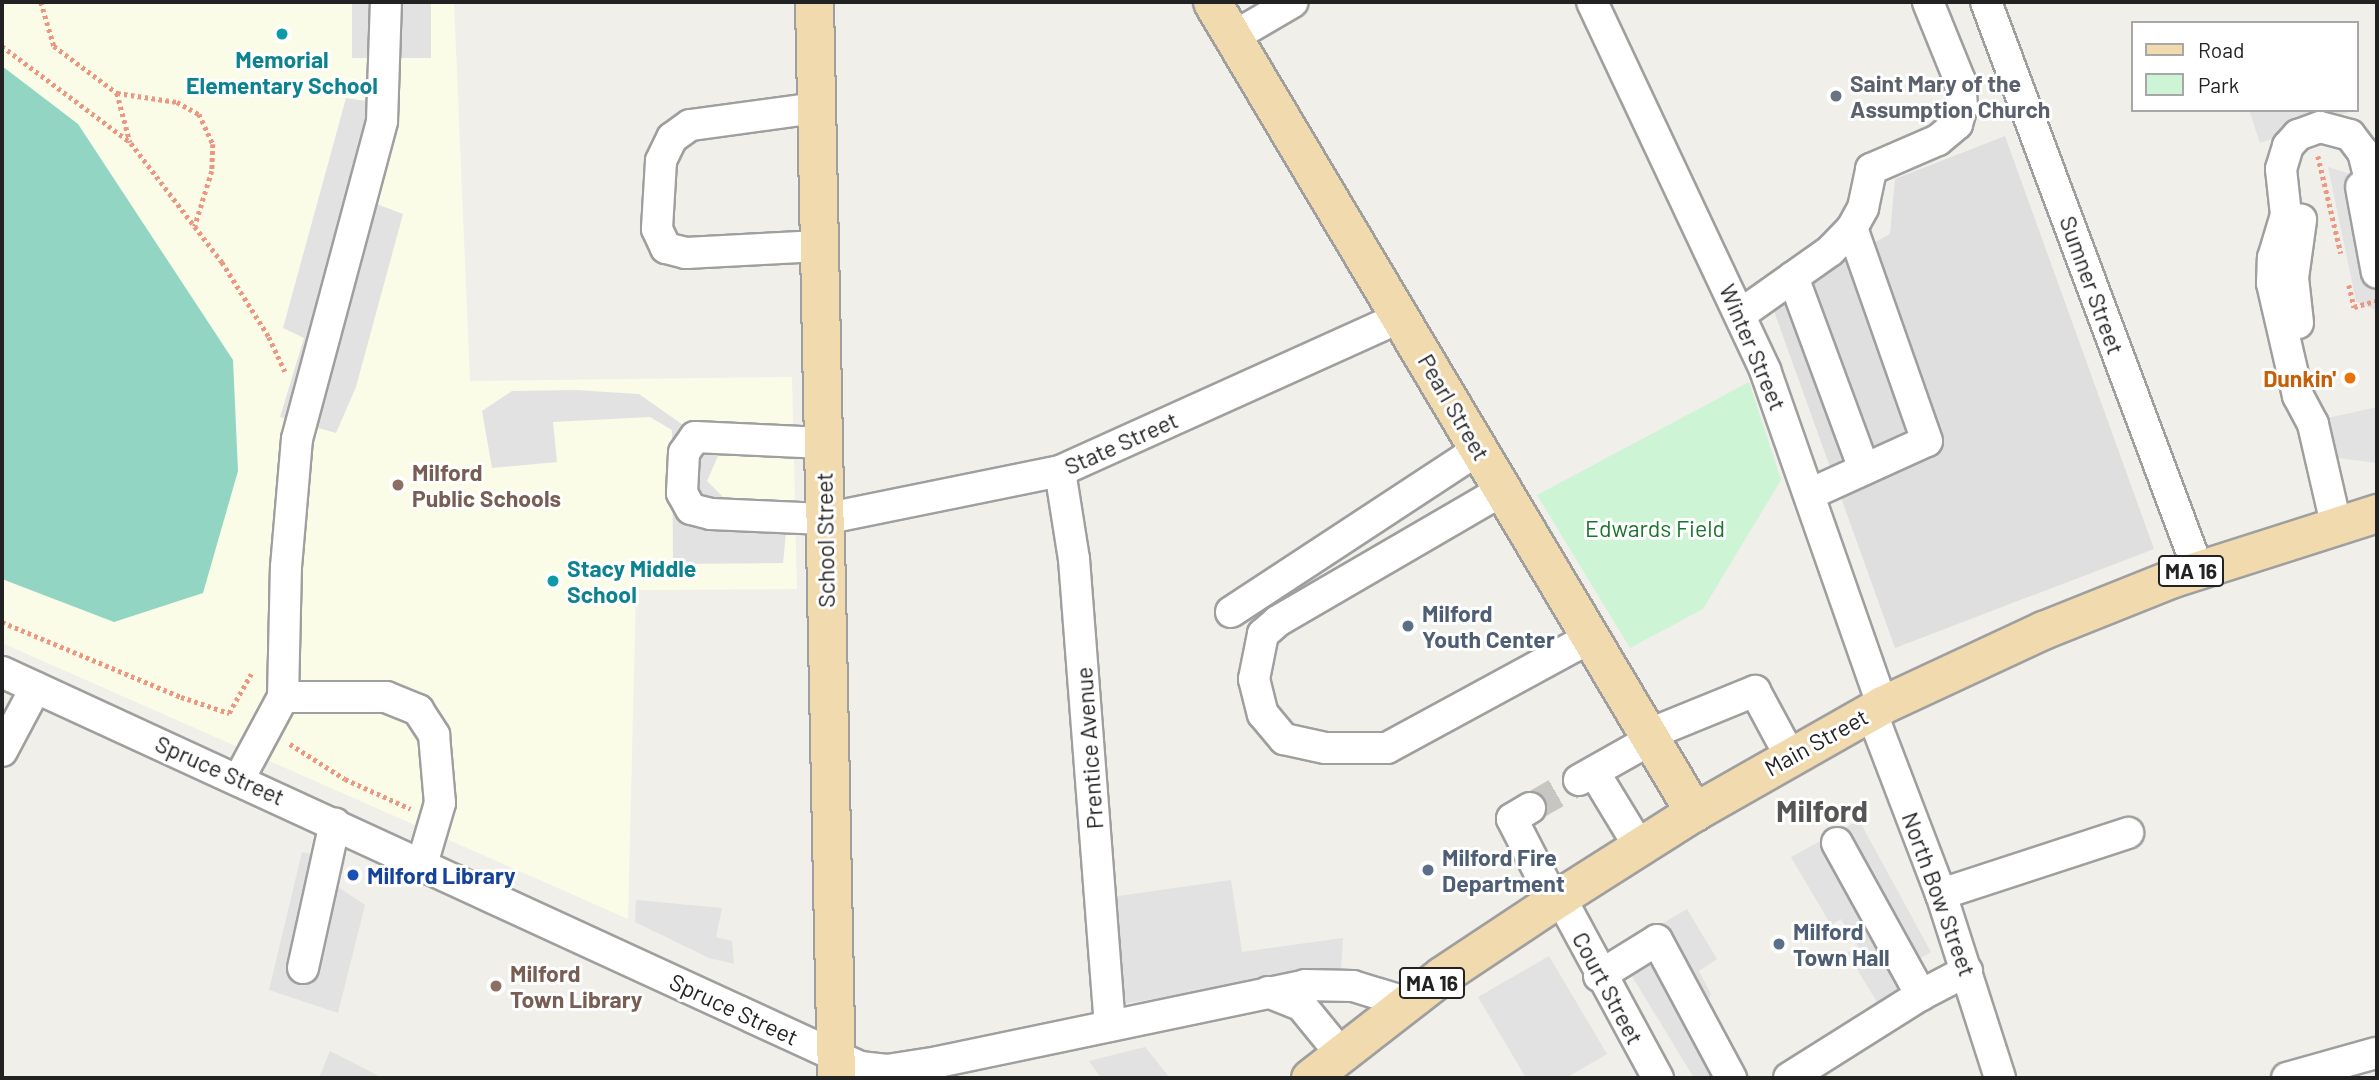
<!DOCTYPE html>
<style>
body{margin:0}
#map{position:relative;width:2379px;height:1080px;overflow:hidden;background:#f1efea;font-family:Barlow,sans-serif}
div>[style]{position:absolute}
.residential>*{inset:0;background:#e0dfdf}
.education>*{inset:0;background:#fafce8}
.park>*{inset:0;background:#cdf4d5}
.pitch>*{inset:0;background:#92d5c2}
.parking>*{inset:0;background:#e2e2e2;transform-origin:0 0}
.minor-tunnel>*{height:30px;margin-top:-15px;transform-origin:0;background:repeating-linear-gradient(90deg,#c8c6c2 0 30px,transparent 0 45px)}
.path>*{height:4.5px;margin-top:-2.25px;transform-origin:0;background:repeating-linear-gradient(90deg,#ea9882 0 3.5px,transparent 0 7px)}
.roads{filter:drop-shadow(2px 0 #9f9f9f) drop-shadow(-2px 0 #9f9f9f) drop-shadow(0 2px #9f9f9f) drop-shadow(0 -2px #9f9f9f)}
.minor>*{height:30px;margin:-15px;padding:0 15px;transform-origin:15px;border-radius:15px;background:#fff}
.major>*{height:37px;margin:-18.5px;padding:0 18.5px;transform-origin:18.5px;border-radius:18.5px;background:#f1dbae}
.dots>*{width:19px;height:19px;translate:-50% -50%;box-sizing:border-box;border:4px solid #fff;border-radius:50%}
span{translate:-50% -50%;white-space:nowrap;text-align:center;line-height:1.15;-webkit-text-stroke:6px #fff;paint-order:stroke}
.shield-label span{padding:2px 5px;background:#fff;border:2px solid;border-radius:5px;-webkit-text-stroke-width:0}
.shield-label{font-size:21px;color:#222;font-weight:700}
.culture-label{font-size:23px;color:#0d838f;font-weight:700}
.left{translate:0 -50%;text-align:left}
.worship-label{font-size:23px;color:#5b616d;font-weight:700}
.street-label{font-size:23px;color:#222}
.food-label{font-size:23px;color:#c56008;font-weight:700}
.right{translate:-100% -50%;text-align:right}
.education-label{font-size:23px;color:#785e54;font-weight:700}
.park-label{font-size:23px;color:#1a752c}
.service-label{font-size:23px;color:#4e5e75;font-weight:700}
.transit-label{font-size:23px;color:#164399;font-weight:700}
.district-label{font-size:30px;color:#555;font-weight:700}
.frame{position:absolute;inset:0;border:4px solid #222;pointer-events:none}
.legend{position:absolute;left:2131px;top:21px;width:228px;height:91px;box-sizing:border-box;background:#fff;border:2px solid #a7a7a7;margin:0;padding:9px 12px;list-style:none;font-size:21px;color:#222}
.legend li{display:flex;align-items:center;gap:14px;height:35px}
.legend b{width:35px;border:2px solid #a7a7a7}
</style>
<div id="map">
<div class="residential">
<div style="clip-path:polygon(2005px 136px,2154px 549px,1895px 648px,1770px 300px,1890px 234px,1895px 179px)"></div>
</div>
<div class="education">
<div style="clip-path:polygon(2px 2px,454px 2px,470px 381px,792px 377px,797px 589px,636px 590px,628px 919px,2px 643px)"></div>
</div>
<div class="park">
<div style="clip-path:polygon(1749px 382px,1781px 480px,1703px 609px,1630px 648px,1537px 495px)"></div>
</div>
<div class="pitch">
<div style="clip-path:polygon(2px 66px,78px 124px,233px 360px,238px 471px,203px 593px,114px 622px,2px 579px)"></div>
</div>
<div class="parking">
<div style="left:352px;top:2px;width:79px;height:56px"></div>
<div style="clip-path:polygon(346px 98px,394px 105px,374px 203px,403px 214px,356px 387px,336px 433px,280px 417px,304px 338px,283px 328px)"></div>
<div style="clip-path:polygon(2249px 110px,2355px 110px,2260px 143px)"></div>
<div style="clip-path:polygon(2328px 167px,2372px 181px,2377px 207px,2377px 311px,2356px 301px)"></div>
<div style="clip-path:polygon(576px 390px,639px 394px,683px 425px,726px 432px,791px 455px,718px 456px,707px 481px,723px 497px,789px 503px,783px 563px,673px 564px,672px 430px,650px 417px,553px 422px,557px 462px,492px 468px,482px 411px,512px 391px)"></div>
<div style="clip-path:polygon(2377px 407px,2377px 463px,2338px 458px,2328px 418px)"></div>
<div style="clip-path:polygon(1859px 820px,1931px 952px,1914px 962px,1921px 975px,1877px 1002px,1847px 953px,1858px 946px,1841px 919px,1831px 925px,1791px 857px)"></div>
<div style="clip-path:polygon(302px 852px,345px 862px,338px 887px,365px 905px,338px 1013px,269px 990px)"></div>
<div style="clip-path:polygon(1231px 880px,1242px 952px,1343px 938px,1341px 970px,1121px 1004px,1111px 897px)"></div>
<div style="clip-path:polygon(636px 900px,722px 908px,716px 937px,732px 941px,734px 964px,709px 958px,635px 922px)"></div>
<div style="clip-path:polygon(1687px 909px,1717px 959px,1699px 971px,1711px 994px,1708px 1002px,1751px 1078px,1694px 1078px,1616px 950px)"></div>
<div style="clip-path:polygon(1549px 956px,1607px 1054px,1566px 1078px,1526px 1078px,1478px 997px)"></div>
<div style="clip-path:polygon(1145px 1047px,1170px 1078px,1101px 1078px,1089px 1061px)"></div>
<div style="clip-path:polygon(330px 1051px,383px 1078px,319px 1078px)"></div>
</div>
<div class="minor-tunnel">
<div style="left:1530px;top:808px;width:56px;rotate:-29.7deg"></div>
</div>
<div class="path">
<div style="left:41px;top:2px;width:46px;rotate:73.5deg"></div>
<div style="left:54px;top:46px;width:79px;rotate:36.7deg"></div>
<div style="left:117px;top:93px;width:61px;rotate:8.5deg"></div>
<div style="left:177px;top:102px;width:25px;rotate:29deg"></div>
<div style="left:199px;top:114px;width:33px;rotate:65deg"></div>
<div style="left:213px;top:144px;width:27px;rotate:92deg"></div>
<div style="left:212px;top:171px;width:58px;rotate:107.2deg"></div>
<div style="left:2px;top:46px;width:161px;rotate:36.9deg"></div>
<div style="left:131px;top:143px;width:150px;rotate:52.6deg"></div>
<div style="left:222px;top:262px;width:89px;rotate:57.9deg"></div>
<div style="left:269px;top:337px;width:38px;rotate:65deg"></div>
<div style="left:117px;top:93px;width:51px;rotate:75.1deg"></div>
<div style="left:2318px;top:156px;width:100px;rotate:76.7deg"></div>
<div style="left:2349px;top:285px;width:23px;rotate:77deg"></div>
<div style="left:2354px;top:307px;width:22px;rotate:-16deg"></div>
<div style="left:2px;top:622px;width:194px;rotate:22.7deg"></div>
<div style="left:181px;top:697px;width:51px;rotate:18.4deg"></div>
<div style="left:229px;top:713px;width:45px;rotate:-60.6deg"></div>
<div style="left:290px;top:744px;width:65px;rotate:32.5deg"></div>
<div style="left:345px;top:779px;width:72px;rotate:24.4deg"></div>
</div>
<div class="roads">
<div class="minor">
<div style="left:1592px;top:2px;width:407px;rotate:64.8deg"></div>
<div style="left:1765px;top:370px;width:355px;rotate:70.7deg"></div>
<div style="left:1986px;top:2px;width:605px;rotate:69.5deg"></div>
<div style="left:1233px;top:37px;width:69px;rotate:-30.3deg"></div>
<div style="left:816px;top:108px;width:127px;rotate:172.3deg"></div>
<div style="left:690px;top:125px;width:22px;rotate:144deg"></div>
<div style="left:672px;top:138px;width:25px;rotate:116deg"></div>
<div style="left:661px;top:161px;width:68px;rotate:93.4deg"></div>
<div style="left:657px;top:229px;width:21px;rotate:65deg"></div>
<div style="left:666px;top:248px;width:21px;rotate:14deg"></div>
<div style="left:686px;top:253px;width:133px;rotate:-3deg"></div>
<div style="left:2361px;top:187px;width:87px;rotate:79.5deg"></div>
<div style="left:1793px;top:277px;width:205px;rotate:69.7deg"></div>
<div style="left:1741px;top:314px;width:109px;rotate:-35.3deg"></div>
<div style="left:1830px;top:251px;width:32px;rotate:-46deg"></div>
<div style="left:1852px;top:228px;width:23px;rotate:-61deg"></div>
<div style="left:1863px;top:208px;width:40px;rotate:-78deg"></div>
<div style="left:1871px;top:169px;width:73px;rotate:-23.4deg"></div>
<div style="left:1938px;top:140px;width:25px;rotate:-40deg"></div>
<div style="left:1957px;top:124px;width:18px;rotate:-74deg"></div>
<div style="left:1962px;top:107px;width:26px;rotate:-94deg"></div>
<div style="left:1960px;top:81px;width:85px;rotate:-112.1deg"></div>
<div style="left:2298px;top:323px;width:45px;rotate:-96.3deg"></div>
<div style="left:2293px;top:278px;width:59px;rotate:-82.1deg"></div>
<div style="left:823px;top:443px;width:128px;rotate:-177.3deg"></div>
<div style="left:695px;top:437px;width:19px;rotate:125deg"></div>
<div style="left:684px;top:453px;width:40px;rotate:92.9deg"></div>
<div style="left:682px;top:493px;width:18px;rotate:61deg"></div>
<div style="left:691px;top:509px;width:21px;rotate:14deg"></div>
<div style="left:711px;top:514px;width:113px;rotate:2.5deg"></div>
<div style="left:824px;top:519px;width:241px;rotate:-11.5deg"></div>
<div style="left:1060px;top:471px;width:374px;rotate:-24.3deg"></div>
<div style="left:1060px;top:471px;width:89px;rotate:81deg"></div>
<div style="left:1074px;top:559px;width:468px;rotate:85.6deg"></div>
<div style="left:1503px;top:490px;width:260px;rotate:149.8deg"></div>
<div style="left:1278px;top:621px;width:20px;rotate:139deg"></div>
<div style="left:1263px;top:634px;width:46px;rotate:101.3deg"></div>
<div style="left:1254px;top:679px;width:36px;rotate:76deg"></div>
<div style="left:1263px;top:714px;width:33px;rotate:50deg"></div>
<div style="left:1284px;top:739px;width:42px;rotate:12.4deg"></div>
<div style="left:1325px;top:748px;width:62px"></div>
<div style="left:1387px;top:748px;width:231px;rotate:-28.5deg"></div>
<div style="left:1810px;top:494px;width:128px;rotate:-24.4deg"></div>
<div style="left:1927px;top:441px;width:226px;rotate:-109.4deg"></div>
<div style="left:2336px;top:524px;width:103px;rotate:-103deg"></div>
<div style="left:2313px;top:424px;width:32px;rotate:-118deg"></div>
<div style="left:2298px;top:396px;width:116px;rotate:-103deg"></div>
<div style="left:2272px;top:283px;width:25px;rotate:-88deg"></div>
<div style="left:2273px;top:258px;width:45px;rotate:-73.2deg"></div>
<div style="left:2286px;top:215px;width:46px;rotate:-96.2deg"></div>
<div style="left:2281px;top:169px;width:24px;rotate:-73deg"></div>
<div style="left:2288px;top:146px;width:15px;rotate:-48deg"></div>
<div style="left:2298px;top:135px;width:23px;rotate:-20deg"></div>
<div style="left:2320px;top:127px;width:31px;rotate:15deg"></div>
<div style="left:2350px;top:135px;width:21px;rotate:53deg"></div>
<div style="left:2363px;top:152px;width:57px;rotate:75.7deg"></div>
<div style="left:1231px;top:612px;width:297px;rotate:-33.3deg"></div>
<div style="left:2px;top:672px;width:945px;rotate:24.72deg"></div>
<div style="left:860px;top:1067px;width:27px;rotate:6deg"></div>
<div style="left:887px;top:1070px;width:52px;rotate:-8.9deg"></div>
<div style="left:938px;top:1062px;width:375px;rotate:-11.8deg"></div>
<div style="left:1305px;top:985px;width:48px;rotate:1.2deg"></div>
<div style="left:1353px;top:986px;width:54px;rotate:17.1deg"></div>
<div style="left:283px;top:697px;width:103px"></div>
<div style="left:386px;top:697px;width:35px;rotate:22deg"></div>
<div style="left:418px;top:710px;width:30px;rotate:57deg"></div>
<div style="left:434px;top:735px;width:68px;rotate:85deg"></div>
<div style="left:440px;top:803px;width:64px;rotate:106.4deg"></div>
<div style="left:1871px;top:711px;width:196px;rotate:69.1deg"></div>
<div style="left:1941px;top:894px;width:193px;rotate:72.2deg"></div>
<div style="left:1647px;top:735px;width:117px;rotate:-22.2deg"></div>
<div style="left:1755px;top:691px;width:74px;rotate:61.7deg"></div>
<div style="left:2px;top:751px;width:72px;rotate:-62deg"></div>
<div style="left:1594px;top:772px;width:87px;rotate:58.7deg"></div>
<div style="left:239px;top:779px;width:93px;rotate:-61.8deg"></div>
<div style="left:283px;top:697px;width:130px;rotate:-88.7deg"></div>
<div style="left:286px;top:567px;width:128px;rotate:-85.1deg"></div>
<div style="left:297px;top:439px;width:329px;rotate:-75deg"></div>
<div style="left:382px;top:121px;width:119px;rotate:-88.1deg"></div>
<div style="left:1579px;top:780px;width:81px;rotate:-29.4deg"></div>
<div style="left:1530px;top:808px;width:21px;rotate:149deg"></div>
<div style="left:1512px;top:819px;width:92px;rotate:62.9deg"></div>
<div style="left:1837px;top:843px;width:174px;rotate:61.1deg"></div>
<div style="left:1941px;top:894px;width:197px;rotate:-18.1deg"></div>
<div style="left:1560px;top:897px;width:206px;rotate:61.6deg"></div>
<div style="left:303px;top:968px;width:148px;rotate:-77.6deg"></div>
<div style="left:1599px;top:976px;width:68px;rotate:-31.8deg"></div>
<div style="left:1657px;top:940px;width:157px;rotate:61.8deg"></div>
<div style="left:1268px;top:992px;width:35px;rotate:22deg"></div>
<div style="left:1301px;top:1005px;width:63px;rotate:50.8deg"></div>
<div style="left:1789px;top:1078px;width:156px;rotate:-32.2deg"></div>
<div style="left:1921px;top:995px;width:52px;rotate:-27.6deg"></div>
<div style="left:2287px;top:1078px;width:92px;rotate:-15.7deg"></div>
</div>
<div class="major">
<div style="left:814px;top:2px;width:1076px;rotate:88.83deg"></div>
<div style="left:1212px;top:2px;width:943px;rotate:59.24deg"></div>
<div style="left:1310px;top:1078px;width:166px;rotate:-37.9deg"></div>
<div style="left:1441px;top:976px;width:143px;rotate:-33.6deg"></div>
<div style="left:1560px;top:897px;width:159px;rotate:-32.4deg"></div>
<div style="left:1694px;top:812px;width:216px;rotate:-29.6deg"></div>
<div style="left:1882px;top:705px;width:178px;rotate:-25deg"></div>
<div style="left:2043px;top:630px;width:140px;rotate:-21.8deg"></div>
<div style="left:2173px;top:578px;width:214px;rotate:-17.7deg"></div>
</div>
</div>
<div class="dots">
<div style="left:282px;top:34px;background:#0f9aa8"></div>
<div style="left:1836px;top:96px;background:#6b7280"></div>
<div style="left:2350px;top:378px;background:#e8710a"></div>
<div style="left:398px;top:485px;background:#8d6e63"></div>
<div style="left:553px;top:581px;background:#0f9aa8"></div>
<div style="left:1408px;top:626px;background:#5c6f8a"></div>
<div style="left:1428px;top:870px;background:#5c6f8a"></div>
<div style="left:353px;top:875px;background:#1a4fb4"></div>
<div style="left:1779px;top:944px;background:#5c6f8a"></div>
<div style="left:496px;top:986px;background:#8d6e63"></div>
</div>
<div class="shield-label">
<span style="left:2191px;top:571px">MA 16</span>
<span style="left:1432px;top:983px">MA 16</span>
</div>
<div class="culture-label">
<span style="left:282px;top:72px">Memorial<br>Elementary School</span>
<span class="left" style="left:567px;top:581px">Stacy Middle<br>School</span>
</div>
<div class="worship-label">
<span class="left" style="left:1850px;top:96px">Saint Mary of the<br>Assumption Church</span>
</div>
<div class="street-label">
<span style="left:2092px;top:285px;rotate:70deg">Sumner Street</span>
<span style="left:1753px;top:347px;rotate:67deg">Winter Street</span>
<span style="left:1454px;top:407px;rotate:60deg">Pearl Street</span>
<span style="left:1121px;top:443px;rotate:-24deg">State Street</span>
<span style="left:825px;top:540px;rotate:-91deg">School Street</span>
<span style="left:1816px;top:742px;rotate:-29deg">Main Street</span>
<span style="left:1089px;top:748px;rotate:-94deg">Prentice Avenue</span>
<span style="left:220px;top:770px;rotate:24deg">Spruce Street</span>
<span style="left:1939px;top:894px;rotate:70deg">North Bow Street</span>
<span style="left:1608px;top:988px;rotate:62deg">Court Street</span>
<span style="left:734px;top:1009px;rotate:25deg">Spruce Street</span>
</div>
<div class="food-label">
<span class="right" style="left:2336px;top:378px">Dunkin'</span>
</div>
<div class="education-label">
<span class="left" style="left:412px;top:485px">Milford<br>Public Schools</span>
<span class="left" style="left:510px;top:986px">Milford<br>Town Library</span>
</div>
<div class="park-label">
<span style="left:1655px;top:528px">Edwards Field</span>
</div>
<div class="service-label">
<span class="left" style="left:1422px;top:626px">Milford<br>Youth Center</span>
<span class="left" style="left:1442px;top:870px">Milford Fire<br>Department</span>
<span class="left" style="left:1793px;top:944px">Milford<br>Town Hall</span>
</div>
<div class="transit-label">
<span class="left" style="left:367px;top:875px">Milford Library</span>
</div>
<div class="district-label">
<span style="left:1822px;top:810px">Milford</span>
</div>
<div class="frame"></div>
<ul class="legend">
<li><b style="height:9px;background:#f1dbae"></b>Road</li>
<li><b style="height:19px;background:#cdf4d5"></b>Park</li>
</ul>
</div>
